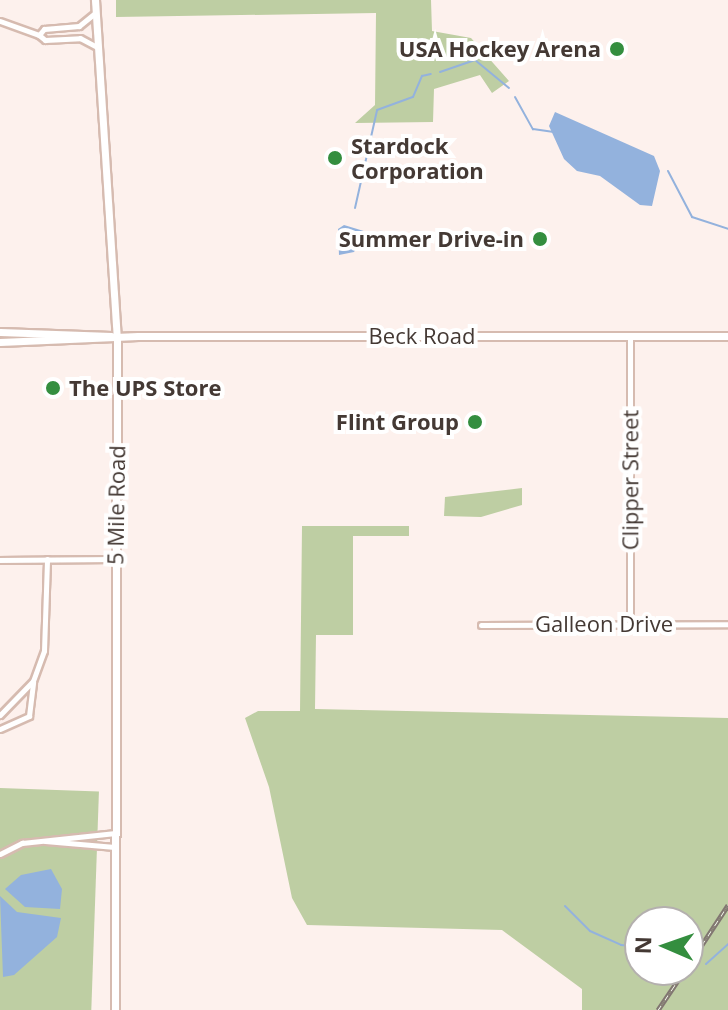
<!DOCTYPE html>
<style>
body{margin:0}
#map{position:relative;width:728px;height:1010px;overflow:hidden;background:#fdf1ed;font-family:"Open Sans",sans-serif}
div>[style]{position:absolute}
.green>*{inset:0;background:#becea3;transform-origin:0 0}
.water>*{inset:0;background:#93b2dd}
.stream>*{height:2px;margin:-1px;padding:0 1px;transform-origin:1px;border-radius:1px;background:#93b2dd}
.roads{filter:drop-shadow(2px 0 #d6bbb0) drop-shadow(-2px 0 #d6bbb0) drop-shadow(0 2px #d6bbb0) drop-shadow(0 -2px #d6bbb0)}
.street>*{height:5px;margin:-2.5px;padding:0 2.5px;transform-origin:2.5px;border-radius:2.5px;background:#fff}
.secondary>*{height:7px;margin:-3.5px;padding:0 3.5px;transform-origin:3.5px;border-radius:3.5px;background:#fff}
.rail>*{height:5px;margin-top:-2.5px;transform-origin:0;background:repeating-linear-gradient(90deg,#fff 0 6px,#817671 0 12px);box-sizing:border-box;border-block:2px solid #817671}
.dots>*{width:22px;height:22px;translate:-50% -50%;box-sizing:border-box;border:4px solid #fff;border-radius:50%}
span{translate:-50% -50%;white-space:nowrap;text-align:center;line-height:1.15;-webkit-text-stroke:8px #fff;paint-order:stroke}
.poi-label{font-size:22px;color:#443934;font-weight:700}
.right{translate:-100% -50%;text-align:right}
.left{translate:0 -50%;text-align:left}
.street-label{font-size:22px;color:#443934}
.north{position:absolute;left:624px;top:906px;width:80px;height:80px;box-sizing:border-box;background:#fff;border:2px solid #b4b0ae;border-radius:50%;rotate:272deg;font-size:22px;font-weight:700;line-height:32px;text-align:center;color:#443934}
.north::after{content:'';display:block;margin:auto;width:28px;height:36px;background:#348e3f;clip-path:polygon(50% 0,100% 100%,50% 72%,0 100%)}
</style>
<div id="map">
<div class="green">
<div style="clip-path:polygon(116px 0,431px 0,432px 31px,471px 38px,509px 81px,492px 93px,480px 75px,434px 89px,433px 122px,355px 123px,375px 105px,376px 13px,116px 17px)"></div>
<div style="clip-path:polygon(522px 488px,522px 505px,481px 517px,444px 516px,445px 497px)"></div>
<div style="clip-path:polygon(evenodd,302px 526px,409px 526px,409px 536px,353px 536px,353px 635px,316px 635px,315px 709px,728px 718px,728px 1010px,582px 1010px,582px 989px,502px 930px,307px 925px,292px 898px,269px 787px,245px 718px,258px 711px,300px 711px,302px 526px,640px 922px,688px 922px,688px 970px,640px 970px,640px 922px)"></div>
<div style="left:0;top:788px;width:99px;height:222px;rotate:2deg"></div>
</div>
<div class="water">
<div style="clip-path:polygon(555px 112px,654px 156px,660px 171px,652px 206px,640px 205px,600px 176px,577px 171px,564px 159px,549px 126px)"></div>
<div style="clip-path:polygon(344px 225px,367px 232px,354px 252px,339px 255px,338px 229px)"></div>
<div style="clip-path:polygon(51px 869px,62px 889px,60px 909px,25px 907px,5px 889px,21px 875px)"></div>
<div style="clip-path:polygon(0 896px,17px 912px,61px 918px,57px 937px,14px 975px,3px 977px)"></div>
</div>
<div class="stream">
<div style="left:440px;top:72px;width:37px;rotate:-19deg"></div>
<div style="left:475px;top:60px;width:44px;rotate:39.5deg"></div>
<div style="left:515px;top:97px;width:37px;rotate:61deg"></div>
<div style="left:533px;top:129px;width:21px;rotate:8deg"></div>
<div style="left:668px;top:171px;width:52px;rotate:62.4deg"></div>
<div style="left:692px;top:217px;width:38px;rotate:18deg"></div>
<div style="left:355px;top:208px;width:100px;rotate:-77.3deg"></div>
<div style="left:377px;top:110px;width:38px;rotate:-20deg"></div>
<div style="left:413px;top:97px;width:23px;rotate:-67deg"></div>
<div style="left:422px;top:76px;width:9px;rotate:-13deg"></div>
<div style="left:565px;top:906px;width:35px;rotate:45deg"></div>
<div style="left:590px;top:931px;width:34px;rotate:24deg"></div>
<div style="left:621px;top:945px;width:19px;rotate:6deg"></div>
<div style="left:706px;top:964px;width:30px;rotate:-42deg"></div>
</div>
<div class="roads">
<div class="street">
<div style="left:95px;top:13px;width:21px;rotate:141deg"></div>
<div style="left:79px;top:26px;width:35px;rotate:175deg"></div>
<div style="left:44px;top:29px;width:8px;rotate:130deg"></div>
<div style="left:39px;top:35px;width:8px;rotate:40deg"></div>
<div style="left:45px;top:40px;width:35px;rotate:-3deg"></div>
<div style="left:80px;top:38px;width:21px;rotate:28deg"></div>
<div style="left:0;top:21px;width:41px;rotate:19.7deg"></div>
<div style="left:0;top:560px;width:114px;rotate:-0.5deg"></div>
<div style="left:630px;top:624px;width:288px;rotate:-90deg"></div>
<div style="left:481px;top:625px;width:247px;rotate:-0.2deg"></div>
<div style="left:0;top:715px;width:47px;rotate:-45.9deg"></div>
<div style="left:33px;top:681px;width:32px;rotate:-70deg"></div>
<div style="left:44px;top:651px;width:92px;rotate:-88.1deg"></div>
<div style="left:0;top:729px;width:32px;rotate:-24deg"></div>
<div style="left:29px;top:716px;width:34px;rotate:-83deg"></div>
<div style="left:45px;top:841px;width:70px;rotate:4.9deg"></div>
<div style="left:0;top:854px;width:25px;rotate:-27deg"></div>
<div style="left:22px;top:843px;width:94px;rotate:-6.1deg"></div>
</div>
<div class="secondary">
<div style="left:95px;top:0;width:338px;rotate:86.3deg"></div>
<div style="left:117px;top:337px;width:673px;rotate:90.17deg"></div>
<div style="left:0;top:332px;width:111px;rotate:2.1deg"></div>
<div style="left:0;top:342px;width:138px;rotate:-2.5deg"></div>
<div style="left:138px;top:336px;width:590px"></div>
</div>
</div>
<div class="rail">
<div style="left:688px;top:966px;width:73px;rotate:-56.7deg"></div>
<div style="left:658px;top:1010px;width:48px;rotate:-56deg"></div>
</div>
<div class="dots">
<div style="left:617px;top:49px;background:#348e3f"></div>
<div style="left:335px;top:158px;background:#348e3f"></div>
<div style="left:540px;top:239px;background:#348e3f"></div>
<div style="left:53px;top:388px;background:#348e3f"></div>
<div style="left:475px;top:422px;background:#348e3f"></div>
</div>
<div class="poi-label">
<span class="right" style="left:601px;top:49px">USA Hockey Arena</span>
<span class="left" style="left:351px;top:158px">Stardock<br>Corporation</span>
<span class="right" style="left:524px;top:239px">Summer Drive-in</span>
<span class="left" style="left:69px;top:388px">The UPS Store</span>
<span class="right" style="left:459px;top:422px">Flint Group</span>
</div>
<div class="street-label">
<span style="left:422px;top:336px">Beck Road</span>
<span style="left:630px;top:480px;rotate:-90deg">Clipper Street</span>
<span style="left:116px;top:505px;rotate:-89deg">5 Mile Road</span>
<span style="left:604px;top:624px">Galleon Drive</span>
</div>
<div class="north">N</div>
</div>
